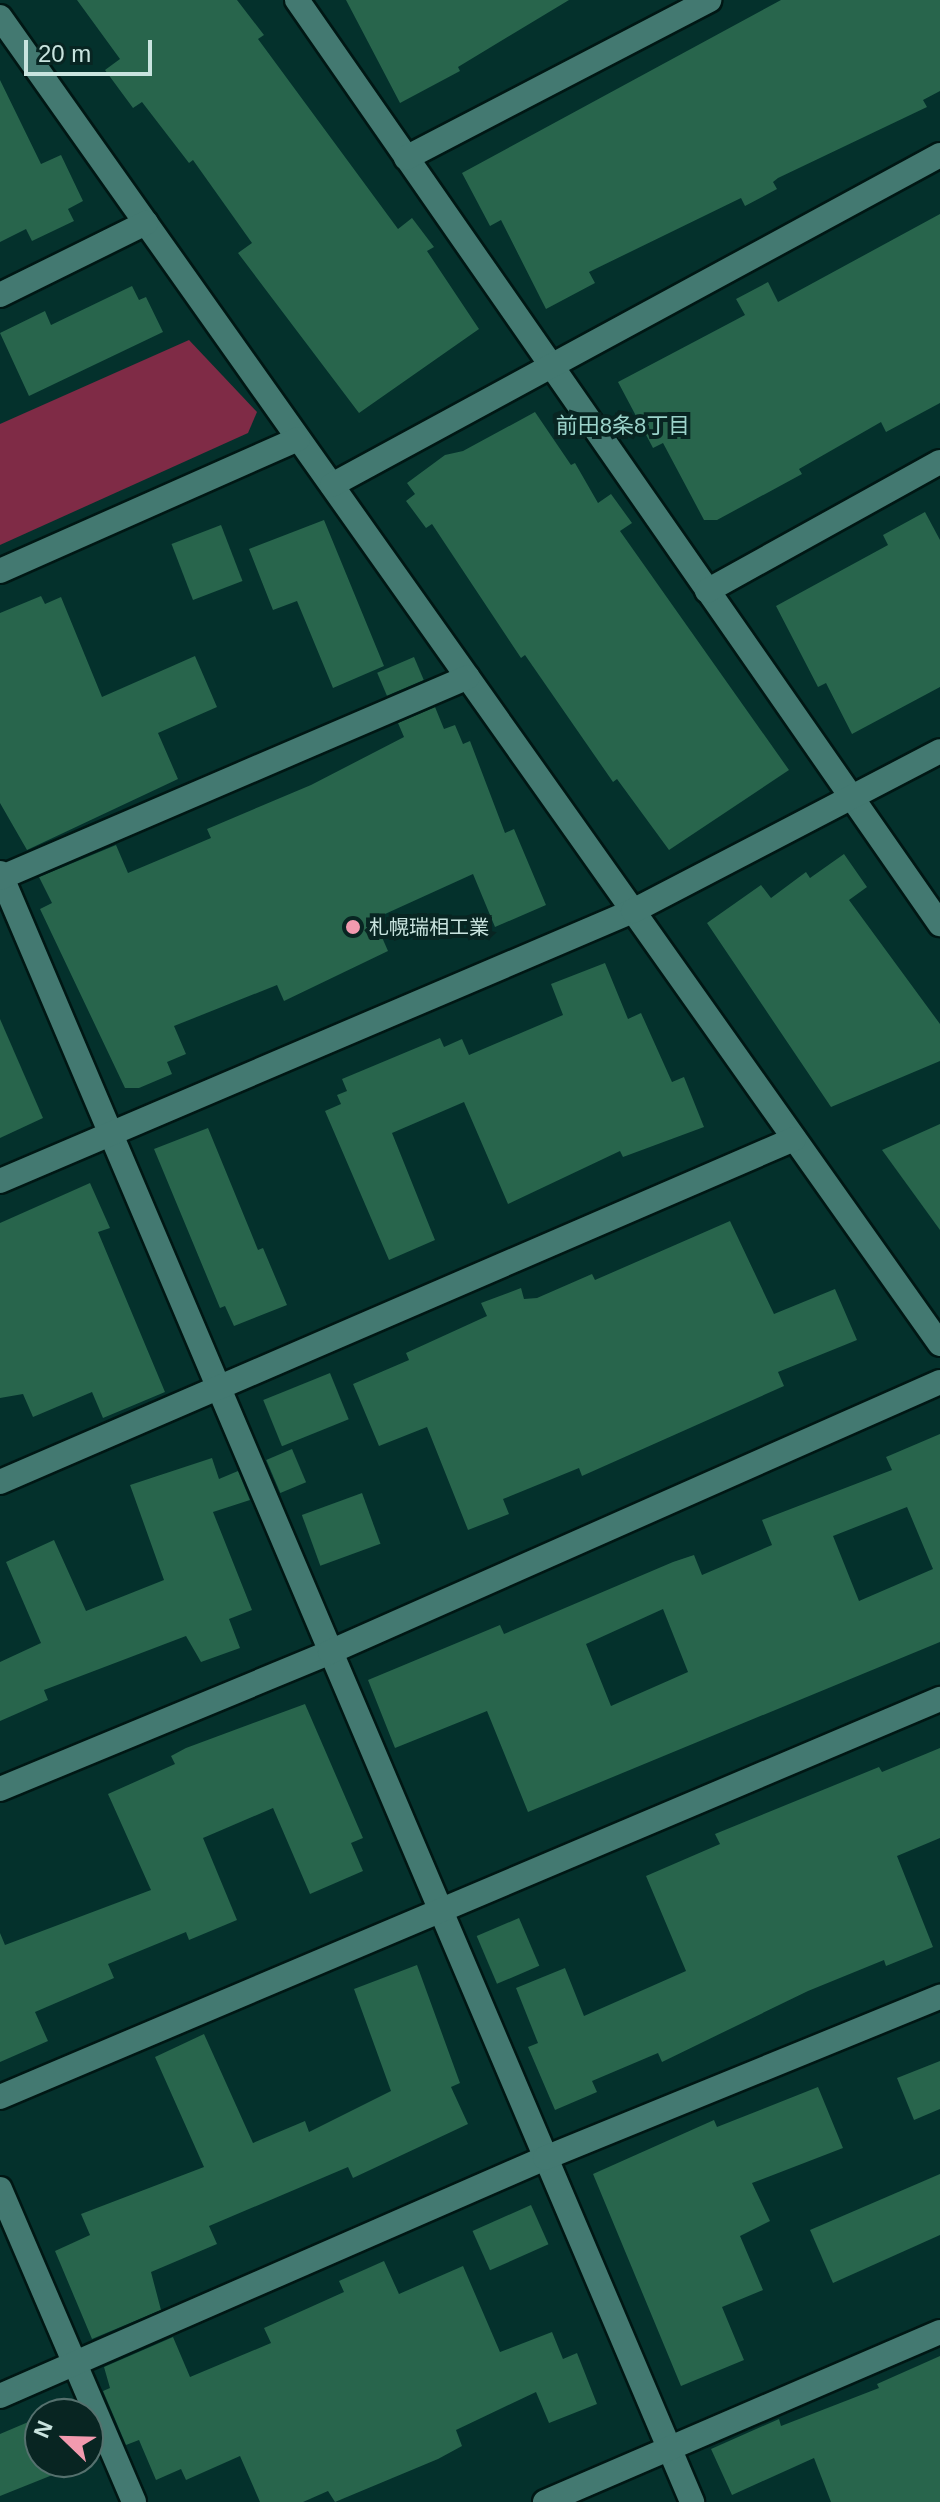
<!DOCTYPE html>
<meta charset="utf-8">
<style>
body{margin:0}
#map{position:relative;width:940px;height:2502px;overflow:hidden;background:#04312c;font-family:Arial,"Noto Sans JP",sans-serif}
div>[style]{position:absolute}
.green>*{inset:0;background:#7f2b46}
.building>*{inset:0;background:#28654c;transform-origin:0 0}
.roads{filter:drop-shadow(2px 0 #001714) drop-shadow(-2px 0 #001714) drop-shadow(0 2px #001714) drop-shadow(0 -2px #001714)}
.minor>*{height:24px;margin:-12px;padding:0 12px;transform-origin:12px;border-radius:12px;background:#437971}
.dots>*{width:22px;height:22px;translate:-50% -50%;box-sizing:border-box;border:4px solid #082522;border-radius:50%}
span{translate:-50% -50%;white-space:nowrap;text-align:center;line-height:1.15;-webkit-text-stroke:8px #082522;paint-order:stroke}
.poi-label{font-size:20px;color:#c9e4df}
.left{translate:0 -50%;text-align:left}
.neighbourhood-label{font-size:22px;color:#9bd3ca}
.north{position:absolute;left:24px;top:2398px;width:80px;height:80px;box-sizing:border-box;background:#082522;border:2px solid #55716e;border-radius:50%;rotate:293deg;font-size:22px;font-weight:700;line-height:32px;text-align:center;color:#c9e4df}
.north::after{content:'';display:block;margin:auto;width:28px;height:36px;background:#f29aaf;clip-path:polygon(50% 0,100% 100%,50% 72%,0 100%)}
.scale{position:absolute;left:24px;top:40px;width:128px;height:36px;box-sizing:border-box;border:4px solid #c9e4df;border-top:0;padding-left:10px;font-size:24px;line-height:28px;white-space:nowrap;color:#c9e4df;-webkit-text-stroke:6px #082522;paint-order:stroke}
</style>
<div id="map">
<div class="green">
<div style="clip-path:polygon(189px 340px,257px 412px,248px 433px,0 545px,0 424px)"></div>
</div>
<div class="building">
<div style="clip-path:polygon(77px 0,237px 0,264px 35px,258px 39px,398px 229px,412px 218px,434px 247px,427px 251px,479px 329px,359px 413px,238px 253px,252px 243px,193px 160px,189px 163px,142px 102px,133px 108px,105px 70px,120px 59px)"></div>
<div style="clip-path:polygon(346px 0,569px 0,458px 67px,460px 71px,400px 103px)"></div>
<div style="clip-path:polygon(781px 0,940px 0,940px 91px,923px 100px,927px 107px,778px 178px,773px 182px,777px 189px,745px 206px,741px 198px,589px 272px,595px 283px,546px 309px,501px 220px,490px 226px,462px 173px)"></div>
<div style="clip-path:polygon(0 80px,41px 164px,61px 155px,83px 201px,68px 209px,74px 221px,32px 241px,26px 229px,0 242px)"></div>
<div style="clip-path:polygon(940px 214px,940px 403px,886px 432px,881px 422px,799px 469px,802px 474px,717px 520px,704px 520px,663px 443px,653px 448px,618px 382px,745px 315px,736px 299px,768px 282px,778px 302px)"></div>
<div style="clip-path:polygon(132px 286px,139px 300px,146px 297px,163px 332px,29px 396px,0 333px,45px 311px,51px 325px)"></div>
<div style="clip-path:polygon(535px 412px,571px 465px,575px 463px,598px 503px,611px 494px,632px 523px,620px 531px,789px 770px,669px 850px,617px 779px,613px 782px,525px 655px,521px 658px,432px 524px,426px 528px,406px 501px,415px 494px,407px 483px,445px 455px,463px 451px)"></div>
<div style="clip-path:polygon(925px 512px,940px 540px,940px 687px,852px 734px,826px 683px,818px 687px,776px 606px,888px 545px,883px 535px)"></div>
<div style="clip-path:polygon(324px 520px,384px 666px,333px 688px,297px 601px,273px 610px,249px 549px)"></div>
<div style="left:221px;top:525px;width:60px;height:53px;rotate:69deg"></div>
<div style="clip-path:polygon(41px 596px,45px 604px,61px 597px,102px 697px,195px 656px,217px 707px,158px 733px,178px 779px,27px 850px,0 803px,0 613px)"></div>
<div style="left:414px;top:657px;width:25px;height:40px;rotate:67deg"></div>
<div style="clip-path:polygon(435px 707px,444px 729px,455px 725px,463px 744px,470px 741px,505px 833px,514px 829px,546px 905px,495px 927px,473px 874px,374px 919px,388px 951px,284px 1001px,277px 985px,174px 1026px,186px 1054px,167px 1062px,172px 1074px,139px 1088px,125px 1088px,40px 909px,52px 903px,39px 877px,116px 845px,128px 873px,211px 838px,207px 829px,311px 785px,404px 737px,398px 723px)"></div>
<div style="clip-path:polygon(844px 854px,867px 887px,849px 900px,940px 1024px,940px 1061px,831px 1107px,707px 923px,761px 885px,771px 898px,806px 872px,810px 878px)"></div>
<div style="clip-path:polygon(605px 963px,628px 1019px,641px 1013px,672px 1082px,684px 1077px,704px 1127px,623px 1157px,620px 1151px,508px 1204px,464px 1102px,392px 1133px,435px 1240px,389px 1260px,325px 1111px,341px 1104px,337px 1095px,347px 1091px,342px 1079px,440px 1038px,444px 1047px,462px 1039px,469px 1055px,563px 1015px,551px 984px)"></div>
<div style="clip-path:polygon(0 1019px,43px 1118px,0 1138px)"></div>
<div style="clip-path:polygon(940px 1124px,940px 1230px,882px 1150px)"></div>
<div style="clip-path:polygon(208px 1128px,258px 1250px,263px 1248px,287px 1305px,234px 1326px,225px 1306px,220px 1308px,154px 1149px)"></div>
<div style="clip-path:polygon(90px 1183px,110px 1228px,98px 1232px,165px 1392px,103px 1418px,92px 1392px,33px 1417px,23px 1394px,0 1398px,0 1223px)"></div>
<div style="clip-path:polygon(730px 1221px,774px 1314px,835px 1289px,857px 1340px,778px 1372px,784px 1386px,582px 1476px,579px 1468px,503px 1499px,509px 1514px,468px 1530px,427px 1427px,379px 1446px,353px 1384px,409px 1360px,406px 1353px,487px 1316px,481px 1303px,521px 1288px,524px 1299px,537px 1298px,592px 1274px,595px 1280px)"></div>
<div style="left:330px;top:1373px;width:50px;height:72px;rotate:68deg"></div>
<div style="clip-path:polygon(evenodd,940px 1434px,940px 1642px,528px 1812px,487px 1711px,395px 1748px,368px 1680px,500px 1625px,504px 1634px,673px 1562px,694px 1555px,702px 1575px,772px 1545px,762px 1520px,892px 1470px,886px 1457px,940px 1434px,907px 1507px,933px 1569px,859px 1601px,833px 1536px,907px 1507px,940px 1434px,663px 1609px,688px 1672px,611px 1706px,586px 1644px,663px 1609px)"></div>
<div style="left:292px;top:1449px;width:36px;height:28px;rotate:67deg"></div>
<div style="clip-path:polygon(212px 1458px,219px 1479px,238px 1471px,250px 1500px,213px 1512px,252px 1610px,229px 1619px,240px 1648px,201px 1662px,186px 1636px,44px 1690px,48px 1700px,0 1721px,0 1662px,41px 1643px,6px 1562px,54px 1540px,86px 1611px,164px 1580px,130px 1485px)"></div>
<div style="left:362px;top:1493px;width:54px;height:64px;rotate:70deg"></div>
<div style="clip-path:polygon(305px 1704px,363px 1838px,351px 1843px,363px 1871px,310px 1894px,273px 1808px,203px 1838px,237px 1920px,189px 1940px,186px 1932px,108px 1964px,114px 1978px,35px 2012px,48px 2041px,0 2062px,0 1933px,5px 1945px,151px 1890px,108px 1794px,175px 1764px,171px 1756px,186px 1748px)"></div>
<div style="clip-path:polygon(940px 1748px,940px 1838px,897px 1856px,933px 1947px,886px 1966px,884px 1960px,808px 1991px,662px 2062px,658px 2053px,592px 2081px,597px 2092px,555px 2110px,528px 2047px,538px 2043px,516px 1988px,565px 1968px,584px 2016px,686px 1971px,646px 1876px,720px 1844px,715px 1834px,879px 1767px,882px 1772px)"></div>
<div style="left:519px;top:1918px;width:52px;height:46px;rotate:67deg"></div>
<div style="clip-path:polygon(417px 1965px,460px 2083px,451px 2087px,468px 2124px,353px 2178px,348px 2167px,209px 2226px,217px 2244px,151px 2272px,161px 2310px,92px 2339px,55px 2251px,90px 2235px,81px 2214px,204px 2167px,155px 2057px,204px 2034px,253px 2143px,305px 2121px,309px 2132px,391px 2091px,354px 1989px)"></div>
<div style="clip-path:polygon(940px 2061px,940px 2109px,914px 2120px,897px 2078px)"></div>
<div style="clip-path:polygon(818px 2087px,843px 2148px,752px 2183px,770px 2221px,740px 2236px,763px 2290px,722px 2307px,744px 2360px,681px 2386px,593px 2174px,714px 2120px,717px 2127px)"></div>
<div style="clip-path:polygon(940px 2174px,940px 2235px,833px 2283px,810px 2230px)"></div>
<div style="left:531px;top:2205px;width:43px;height:64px;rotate:66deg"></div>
<div style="clip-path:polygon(384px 2261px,399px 2294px,463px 2266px,500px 2352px,552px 2332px,563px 2359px,577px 2353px,597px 2404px,549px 2423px,536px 2392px,456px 2430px,462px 2446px,438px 2459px,335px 2502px,328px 2491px,303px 2502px,260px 2502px,240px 2456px,186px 2480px,181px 2469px,156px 2480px,139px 2440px,126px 2445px,103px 2391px,110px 2388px,104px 2367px,173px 2337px,190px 2377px,271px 2343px,264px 2328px,344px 2292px,339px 2281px)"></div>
<div style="clip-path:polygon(940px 2356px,940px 2502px,831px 2502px,814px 2458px,732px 2495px,711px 2449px,779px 2419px,781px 2426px,879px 2388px,877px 2384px)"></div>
<div style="clip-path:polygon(75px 2403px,80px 2414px,48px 2414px)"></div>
<div style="clip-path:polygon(40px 2417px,40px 2462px,85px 2462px,0 2496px,0 2434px)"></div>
<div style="clip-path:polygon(88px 2433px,98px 2457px,88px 2461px)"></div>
</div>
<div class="roads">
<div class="minor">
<div style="left:297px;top:0;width:1126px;rotate:55.17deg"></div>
<div style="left:0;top:17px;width:1626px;rotate:54.69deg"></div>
<div style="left:406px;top:158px;width:342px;rotate:-27.5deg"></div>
<div style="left:0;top:295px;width:163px;rotate:-26.3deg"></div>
<div style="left:332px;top:485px;width:692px;rotate:-28.49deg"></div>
<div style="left:0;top:571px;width:326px;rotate:-23.9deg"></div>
<div style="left:707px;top:591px;width:266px;rotate:-29deg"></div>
<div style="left:0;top:873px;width:1770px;rotate:66.98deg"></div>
<div style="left:0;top:878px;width:509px;rotate:-23.24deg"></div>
<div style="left:0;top:1181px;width:688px;rotate:-23.1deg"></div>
<div style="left:633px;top:911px;width:346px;rotate:-27.5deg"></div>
<div style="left:0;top:1482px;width:865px;rotate:-23.36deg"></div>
<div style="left:0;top:1789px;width:357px;rotate:-22.5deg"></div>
<div style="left:330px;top:1652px;width:667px;rotate:-23.88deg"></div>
<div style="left:0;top:2097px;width:1021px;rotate:-22.95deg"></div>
<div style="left:0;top:2189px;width:340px;rotate:66.8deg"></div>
<div style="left:0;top:2396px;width:595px;rotate:-23.59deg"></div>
<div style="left:545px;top:2158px;width:427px;rotate:-22.2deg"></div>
<div style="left:545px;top:2502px;width:430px;rotate:-23.3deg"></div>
</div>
</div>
<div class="dots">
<div style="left:353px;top:927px;background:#f29aaf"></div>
</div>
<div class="poi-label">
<span class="left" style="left:369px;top:927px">札幌瑞相工業</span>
</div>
<div class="neighbourhood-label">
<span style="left:623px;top:426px">前田8条8丁目</span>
</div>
<div class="north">N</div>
<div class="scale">20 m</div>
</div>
